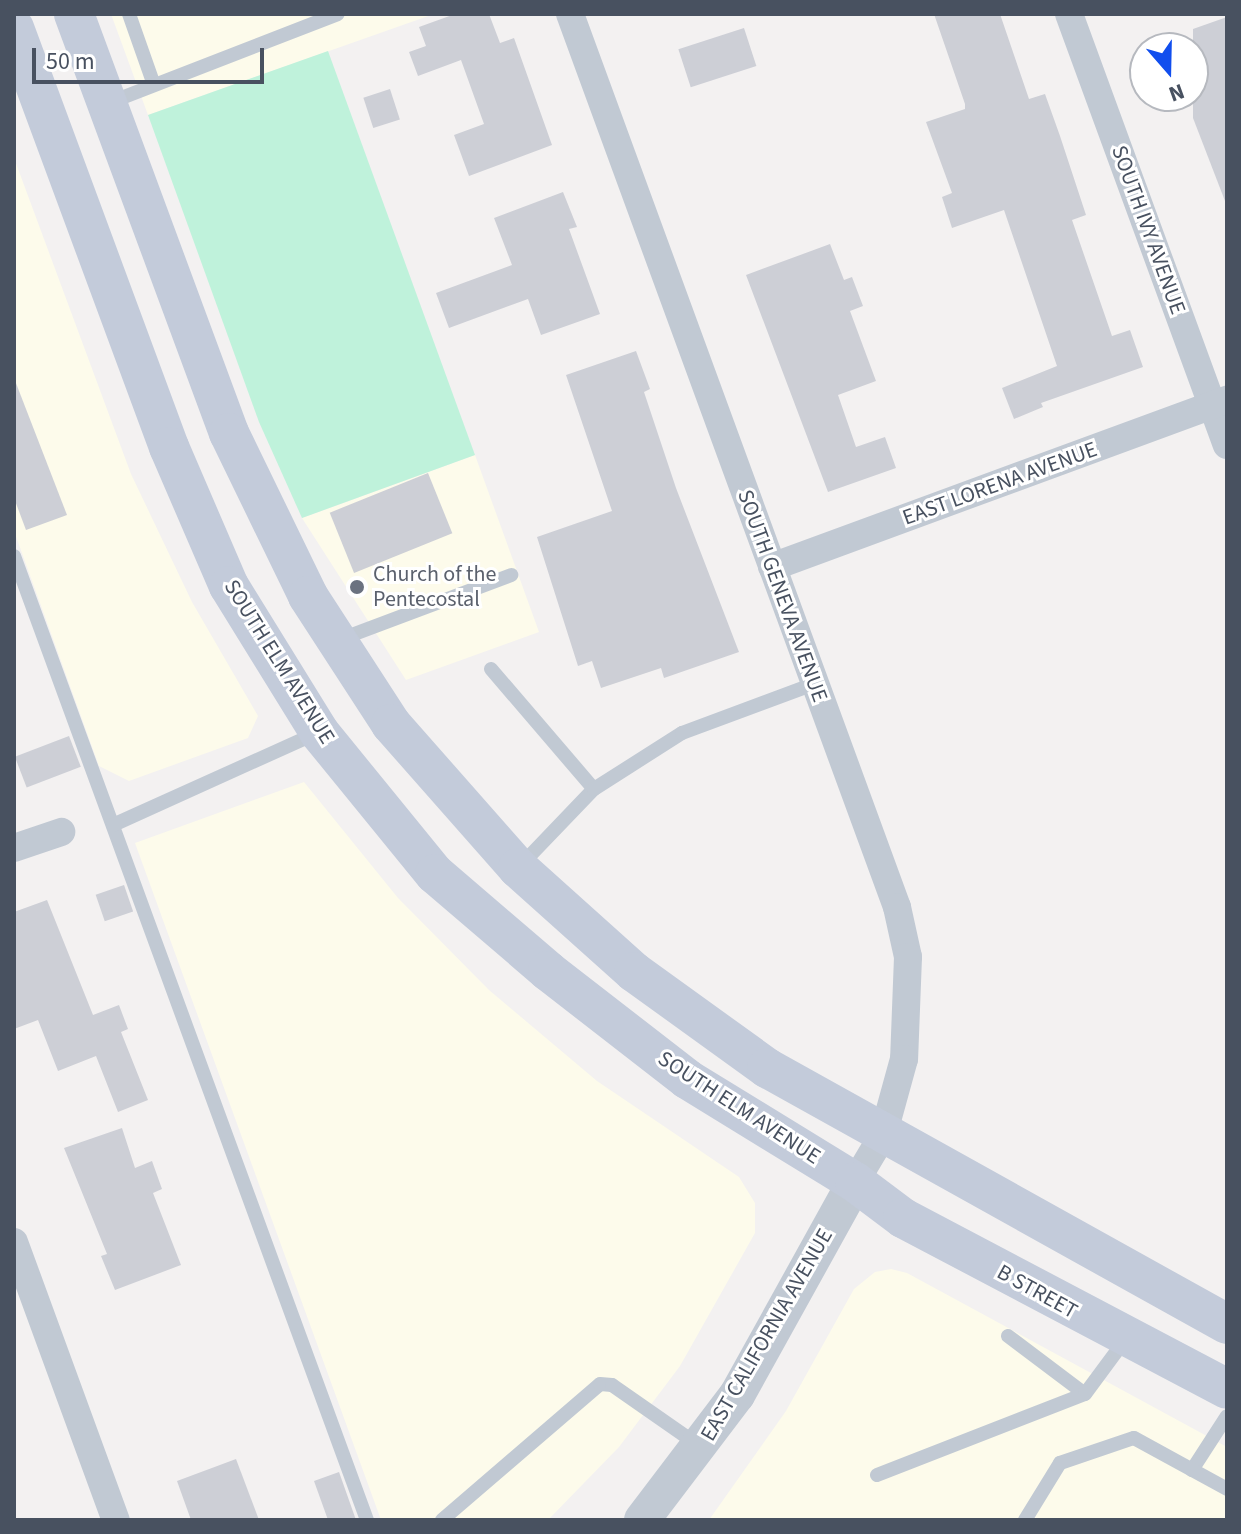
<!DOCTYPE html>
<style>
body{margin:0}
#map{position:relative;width:1241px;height:1534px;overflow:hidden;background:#f3f1f1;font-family:"Source Sans 3",sans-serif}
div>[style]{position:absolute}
.commercial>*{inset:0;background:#fdfbeb}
.green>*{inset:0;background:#bff2db}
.building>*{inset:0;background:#cdcfd6;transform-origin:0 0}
.service>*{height:14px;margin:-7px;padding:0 7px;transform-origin:7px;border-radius:7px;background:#c1c9d3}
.minor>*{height:28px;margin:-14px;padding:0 14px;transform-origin:14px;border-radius:14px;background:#c1c9d3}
.tertiary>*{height:36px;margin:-18px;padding:0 18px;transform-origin:18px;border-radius:18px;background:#c1c9d3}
.secondary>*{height:40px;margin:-20px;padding:0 20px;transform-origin:20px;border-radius:20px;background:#c3cbda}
.dots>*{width:22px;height:22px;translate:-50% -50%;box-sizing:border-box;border:4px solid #fff;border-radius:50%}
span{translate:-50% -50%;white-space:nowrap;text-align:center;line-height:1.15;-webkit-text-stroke:6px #fff;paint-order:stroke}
.street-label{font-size:22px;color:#485160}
.worship-label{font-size:22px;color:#5b616d}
.left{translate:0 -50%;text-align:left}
.frame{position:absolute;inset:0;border:16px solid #485160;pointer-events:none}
.north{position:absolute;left:1129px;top:32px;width:80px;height:80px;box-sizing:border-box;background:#fff;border:2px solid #b6b9bf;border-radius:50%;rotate:160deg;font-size:22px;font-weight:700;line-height:32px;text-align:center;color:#485160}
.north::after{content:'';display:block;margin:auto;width:28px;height:36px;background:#114eee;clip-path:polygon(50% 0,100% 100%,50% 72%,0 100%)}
.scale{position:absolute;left:32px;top:48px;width:232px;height:36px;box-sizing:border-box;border:4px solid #485160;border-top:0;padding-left:10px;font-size:24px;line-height:28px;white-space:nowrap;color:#485160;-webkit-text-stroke:6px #fff;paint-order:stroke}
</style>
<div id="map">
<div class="commercial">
<div style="clip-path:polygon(111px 14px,434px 14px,148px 115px)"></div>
<div style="clip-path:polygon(14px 158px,131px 474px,192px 602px,258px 716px,248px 738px,129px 781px,99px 766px,14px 531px)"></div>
<div style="clip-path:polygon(475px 455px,539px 632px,406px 680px,302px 518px)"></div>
<div style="clip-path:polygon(304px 782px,398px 898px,489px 990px,597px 1081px,739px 1177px,755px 1203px,755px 1233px,680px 1366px,619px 1447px,548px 1520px,381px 1520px,135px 843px)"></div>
<div style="clip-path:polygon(891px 1269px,907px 1273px,1227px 1447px,1227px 1520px,709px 1520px,786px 1411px,854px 1289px,875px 1272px)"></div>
</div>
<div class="green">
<div style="clip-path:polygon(328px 51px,475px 455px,302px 518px,259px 422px,148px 115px)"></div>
</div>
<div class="building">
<div style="clip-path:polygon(455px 14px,489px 14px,500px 43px,514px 38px,552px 145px,469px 176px,454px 135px,484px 124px,461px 60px,418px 76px,409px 52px,426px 46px,419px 27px)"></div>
<div style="clip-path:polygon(934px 14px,1000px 14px,1029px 99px,1045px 94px,1060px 136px,1086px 215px,1072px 220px,1112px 336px,1130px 330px,1143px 367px,1041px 403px,1043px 407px,1014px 419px,1002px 388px,1057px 366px,1004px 210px,952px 228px,942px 197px,952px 193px,926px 122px,965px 109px,965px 104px)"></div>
<div style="clip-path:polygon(1227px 17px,1227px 201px,1225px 201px,1193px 118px,1193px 29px)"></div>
<div style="left:744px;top:28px;width:40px;height:69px;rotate:72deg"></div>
<div style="left:390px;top:89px;width:32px;height:28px;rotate:72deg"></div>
<div style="clip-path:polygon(563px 192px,577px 227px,569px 229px,600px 314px,541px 335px,528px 299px,449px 328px,436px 293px,512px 265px,494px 218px)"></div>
<div style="clip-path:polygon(830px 244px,844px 280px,852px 277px,863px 306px,850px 311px,876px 381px,838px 395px,856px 447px,885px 437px,896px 468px,828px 492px,746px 275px)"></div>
<div style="clip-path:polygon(636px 351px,650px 389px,644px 392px,676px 488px,739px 652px,664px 678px,661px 668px,601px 688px,592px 661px,578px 666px,537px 537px,612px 511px,566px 375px)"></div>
<div style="clip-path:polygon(14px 378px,67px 515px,26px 530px,14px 498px)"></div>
<div style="left:428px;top:473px;width:65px;height:106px;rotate:68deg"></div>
<div style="left:69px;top:736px;width:33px;height:58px;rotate:69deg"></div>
<div style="left:124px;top:885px;width:28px;height:30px;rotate:71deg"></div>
<div style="clip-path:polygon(47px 900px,93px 1015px,119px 1005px,128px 1029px,121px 1032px,148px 1100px,118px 1112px,96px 1056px,58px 1071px,38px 1020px,14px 1029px,14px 912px)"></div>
<div style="clip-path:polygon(122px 1128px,135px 1168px,152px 1161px,162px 1189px,153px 1193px,181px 1265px,115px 1290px,101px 1256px,107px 1254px,64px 1148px)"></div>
<div style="clip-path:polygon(236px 1459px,259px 1520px,191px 1520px,177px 1481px)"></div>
<div style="clip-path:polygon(339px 1472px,356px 1520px,328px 1520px,314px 1481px)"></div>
</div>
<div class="service">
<div style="left:129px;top:14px;width:75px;rotate:70.6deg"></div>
<div style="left:111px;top:102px;width:243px;rotate:-21.2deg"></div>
<div style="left:14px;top:556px;width:1027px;rotate:69.89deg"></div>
<div style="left:341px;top:639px;width:182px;rotate:-20.6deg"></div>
<div style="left:491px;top:669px;width:158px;rotate:49.4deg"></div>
<div style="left:113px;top:825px;width:224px;rotate:-24.3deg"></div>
<div style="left:521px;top:865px;width:105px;rotate:-46.2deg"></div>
<div style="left:594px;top:789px;width:104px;rotate:-32.5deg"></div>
<div style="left:682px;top:733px;width:141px;rotate:-20.4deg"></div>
<div style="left:1008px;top:1336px;width:96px;rotate:37deg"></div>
<div style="left:1192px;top:1470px;width:64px;rotate:-57.1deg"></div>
<div style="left:877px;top:1475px;width:223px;rotate:-21.3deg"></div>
<div style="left:1085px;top:1394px;width:67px;rotate:-53.5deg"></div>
<div style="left:442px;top:1520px;width:208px;rotate:-40.7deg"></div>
<div style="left:600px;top:1384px;width:12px;rotate:5deg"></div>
<div style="left:612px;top:1385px;width:105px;rotate:34.9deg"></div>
<div style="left:1025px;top:1520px;width:67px;rotate:-58.4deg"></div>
<div style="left:1060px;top:1463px;width:78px;rotate:-18.7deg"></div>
<div style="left:1134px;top:1438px;width:106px;rotate:28.7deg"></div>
</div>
<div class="minor">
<div style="left:570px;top:14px;width:951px;rotate:69.89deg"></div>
<div style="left:897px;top:907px;width:51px;rotate:77.6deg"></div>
<div style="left:908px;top:957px;width:102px;rotate:92.2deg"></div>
<div style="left:904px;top:1059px;width:79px;rotate:105.4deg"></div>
<div style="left:883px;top:1135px;width:55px;rotate:120.8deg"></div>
<div style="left:1069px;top:14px;width:459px;rotate:69.9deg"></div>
<div style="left:772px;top:567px;width:485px;rotate:-20.2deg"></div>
<div style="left:14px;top:848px;width:50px;rotate:-18.8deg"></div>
<div style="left:14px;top:1242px;width:296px;rotate:69.9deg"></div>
</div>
<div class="tertiary">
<div style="left:642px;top:1520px;width:157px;rotate:-52.8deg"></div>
<div style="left:737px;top:1395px;width:244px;rotate:-61deg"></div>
</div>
<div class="secondary">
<div style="left:74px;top:14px;width:447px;rotate:69.7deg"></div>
<div style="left:229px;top:433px;width:181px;rotate:64.1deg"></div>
<div style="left:308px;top:596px;width:153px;rotate:57deg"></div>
<div style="left:391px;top:724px;width:192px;rotate:48.6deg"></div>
<div style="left:518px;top:868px;width:156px;rotate:41.9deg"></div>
<div style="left:634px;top:972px;width:164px;rotate:35.8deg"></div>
<div style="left:767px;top:1068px;width:526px;rotate:29.1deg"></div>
<div style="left:14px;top:28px;width:447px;rotate:69.7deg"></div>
<div style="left:169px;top:447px;width:151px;rotate:66.7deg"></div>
<div style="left:229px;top:586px;width:172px;rotate:58.3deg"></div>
<div style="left:319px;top:732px;width:183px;rotate:50.8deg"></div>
<div style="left:435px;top:874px;width:149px;rotate:40.6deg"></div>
<div style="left:548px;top:971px;width:176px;rotate:37.8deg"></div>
<div style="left:687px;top:1079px;width:197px;rotate:31.5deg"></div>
<div style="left:855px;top:1182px;width:60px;rotate:36.9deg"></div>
<div style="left:903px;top:1218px;width:366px;rotate:27.8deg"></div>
</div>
<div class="dots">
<div style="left:357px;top:587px;background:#6b7280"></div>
</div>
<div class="street-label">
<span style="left:1148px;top:230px;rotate:70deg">SOUTH IVY AVENUE</span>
<span style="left:1000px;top:484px;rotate:-20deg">EAST LORENA AVENUE</span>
<span style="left:782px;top:596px;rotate:70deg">SOUTH GENEVA AVENUE</span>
<span style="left:279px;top:662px;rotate:58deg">SOUTH ELM AVENUE</span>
<span style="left:739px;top:1108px;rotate:33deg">SOUTH ELM AVENUE</span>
<span style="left:1037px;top:1292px;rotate:29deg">B STREET</span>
<span style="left:767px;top:1335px;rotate:-60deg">EAST CALIFORNIA AVENUE</span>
</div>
<div class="worship-label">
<span class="left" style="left:373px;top:587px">Church of the<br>Pentecostal</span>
</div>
<div class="frame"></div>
<div class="north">N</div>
<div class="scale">50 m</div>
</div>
